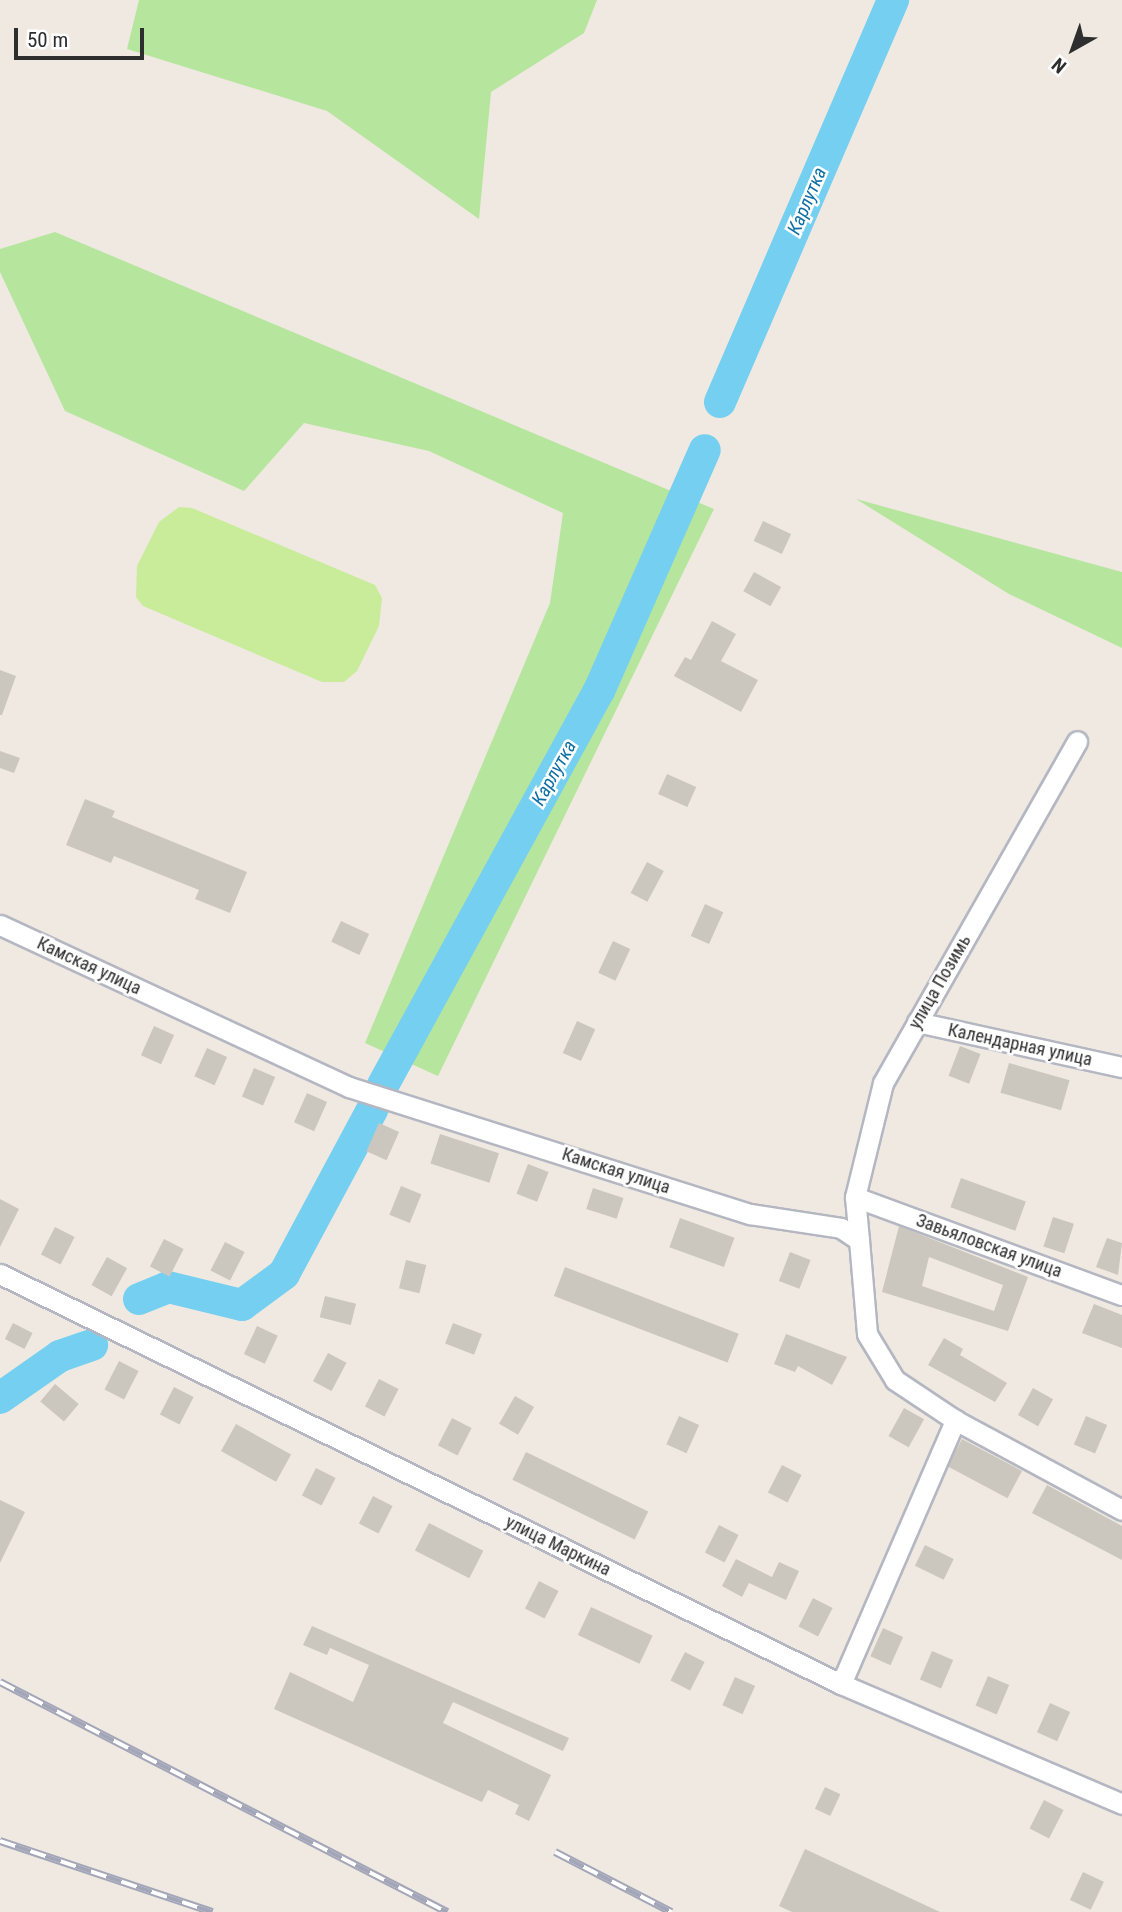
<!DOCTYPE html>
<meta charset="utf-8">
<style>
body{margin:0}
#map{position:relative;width:1122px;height:1912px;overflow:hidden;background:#efe9e1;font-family:"Roboto Condensed",sans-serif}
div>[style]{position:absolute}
.green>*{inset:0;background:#b6e59e}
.pitch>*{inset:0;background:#c9ec9a}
.river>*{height:32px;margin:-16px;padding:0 16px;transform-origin:16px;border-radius:16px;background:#75cff0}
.building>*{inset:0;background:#cbc7bf;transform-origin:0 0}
.roads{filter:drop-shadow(2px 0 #b4b7c1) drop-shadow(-2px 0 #b4b7c1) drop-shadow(0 2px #b4b7c1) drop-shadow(0 -2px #b4b7c1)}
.street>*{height:19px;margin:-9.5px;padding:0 9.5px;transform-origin:9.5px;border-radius:9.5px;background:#fff}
.rail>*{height:8px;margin-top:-4px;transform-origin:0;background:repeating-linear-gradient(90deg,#fff 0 16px,#a3a6b8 0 32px);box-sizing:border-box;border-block:2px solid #a3a6b8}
span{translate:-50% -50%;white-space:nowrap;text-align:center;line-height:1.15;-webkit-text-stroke:5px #fff;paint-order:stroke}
.street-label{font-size:18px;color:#2e2e2e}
.water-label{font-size:19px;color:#0d6fa3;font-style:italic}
.north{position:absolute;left:1038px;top:14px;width:70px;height:70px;-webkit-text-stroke:5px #fff;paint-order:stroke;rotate:220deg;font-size:19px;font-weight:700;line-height:28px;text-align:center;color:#2e2e2e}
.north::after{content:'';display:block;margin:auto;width:24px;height:32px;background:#2e2e2e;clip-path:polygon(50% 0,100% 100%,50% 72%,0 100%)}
.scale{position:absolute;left:14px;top:28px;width:130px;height:32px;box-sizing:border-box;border:4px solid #2e2e2e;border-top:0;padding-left:9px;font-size:21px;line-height:24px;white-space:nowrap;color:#2e2e2e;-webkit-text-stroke:5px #fff;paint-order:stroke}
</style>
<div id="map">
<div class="green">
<div style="clip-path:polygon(139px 0,597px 0,584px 33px,491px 92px,479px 219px,327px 111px,127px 49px)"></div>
<div style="clip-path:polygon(55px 232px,714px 509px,438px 1076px,365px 1043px,550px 603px,563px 513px,429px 451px,304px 423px,244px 491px,65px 411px,0 272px,0 249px)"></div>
<div style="clip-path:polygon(856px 499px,1122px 572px,1122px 648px,1009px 594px)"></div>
</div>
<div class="pitch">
<div style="clip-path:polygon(179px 507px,192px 508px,375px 585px,382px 598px,379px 626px,357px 671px,344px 682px,322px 682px,143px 606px,136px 597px,137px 566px,159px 522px)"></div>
</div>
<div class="river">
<div style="left:720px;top:402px;width:438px;rotate:-66.7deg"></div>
<div style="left:383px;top:1085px;width:449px;rotate:-61.3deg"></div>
<div style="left:599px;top:691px;width:263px;rotate:-66.3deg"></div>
<div style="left:139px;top:1299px;width:31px;rotate:-22deg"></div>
<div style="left:168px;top:1287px;width:76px;rotate:13.7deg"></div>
<div style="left:242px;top:1305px;width:52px;rotate:-36.4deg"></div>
<div style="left:284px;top:1274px;width:188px;rotate:-61.8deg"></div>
<div style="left:0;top:1398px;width:73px;rotate:-35deg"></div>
<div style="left:60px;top:1356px;width:34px;rotate:-19deg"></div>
</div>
<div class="building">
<div style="left:763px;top:521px;width:31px;height:22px;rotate:25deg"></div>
<div style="left:754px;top:572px;width:31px;height:22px;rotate:29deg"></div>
<div style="clip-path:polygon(712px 621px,736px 634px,721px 661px,758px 680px,741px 712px,674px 676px,685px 657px,691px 660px)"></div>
<div style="clip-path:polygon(0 670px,16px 676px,2px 715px,0 715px)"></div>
<div style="clip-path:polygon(0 751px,20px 758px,14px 773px,0 768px)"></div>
<div style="left:667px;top:774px;width:32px;height:22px;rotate:24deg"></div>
<div style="clip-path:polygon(85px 799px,115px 811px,112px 817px,247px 872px,230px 913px,195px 899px,199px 890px,114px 856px,111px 863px,66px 845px)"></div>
<div style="left:647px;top:862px;width:19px;height:35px;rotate:28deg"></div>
<div style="left:705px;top:904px;width:20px;height:35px;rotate:24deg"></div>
<div style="left:341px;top:921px;width:31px;height:23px;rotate:25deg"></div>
<div style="left:613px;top:941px;width:19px;height:35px;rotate:25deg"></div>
<div style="left:577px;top:1021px;width:20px;height:35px;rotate:24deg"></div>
<div style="left:154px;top:1026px;width:22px;height:32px;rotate:24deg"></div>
<div style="left:960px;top:1046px;width:22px;height:32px;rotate:21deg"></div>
<div style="left:207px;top:1048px;width:22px;height:31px;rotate:24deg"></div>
<div style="left:1009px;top:1063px;width:63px;height:31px;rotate:16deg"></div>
<div style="left:254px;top:1068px;width:23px;height:31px;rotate:23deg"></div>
<div style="left:307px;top:1093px;width:22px;height:32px;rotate:24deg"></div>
<div style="left:379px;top:1123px;width:22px;height:31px;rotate:24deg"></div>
<div style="left:440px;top:1134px;width:62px;height:31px;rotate:18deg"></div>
<div style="left:528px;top:1164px;width:22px;height:32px;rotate:21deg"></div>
<div style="left:961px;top:1178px;width:69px;height:31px;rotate:20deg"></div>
<div style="left:401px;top:1186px;width:22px;height:31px;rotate:22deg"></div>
<div style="left:593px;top:1188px;width:32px;height:22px;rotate:18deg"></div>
<div style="clip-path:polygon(0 1199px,19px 1209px,0 1247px)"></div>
<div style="left:1053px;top:1217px;width:22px;height:31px;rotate:18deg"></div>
<div style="left:680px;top:1218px;width:58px;height:31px;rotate:20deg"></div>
<div style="clip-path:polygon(evenodd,899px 1226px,1028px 1277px,1008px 1331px,882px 1292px,899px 1226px,929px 1257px,1003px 1285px,994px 1311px,922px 1286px,929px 1257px)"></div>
<div style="left:55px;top:1227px;width:22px;height:31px;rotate:27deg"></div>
<div style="clip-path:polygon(1107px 1238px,1122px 1243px,1118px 1275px,1096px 1267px)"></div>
<div style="left:164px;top:1239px;width:22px;height:31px;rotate:27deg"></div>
<div style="left:225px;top:1242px;width:22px;height:32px;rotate:27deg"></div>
<div style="left:790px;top:1252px;width:22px;height:31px;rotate:21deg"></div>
<div style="left:107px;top:1257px;width:23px;height:32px;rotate:29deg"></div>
<div style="left:406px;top:1260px;width:21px;height:29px;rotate:14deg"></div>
<div style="left:565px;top:1267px;width:186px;height:31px;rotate:21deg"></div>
<div style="left:325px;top:1296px;width:32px;height:22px;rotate:14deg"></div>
<div style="clip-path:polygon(1094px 1304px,1122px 1315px,1122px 1348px,1082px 1333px)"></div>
<div style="left:13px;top:1323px;width:22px;height:18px;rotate:27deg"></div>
<div style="left:453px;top:1323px;width:31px;height:22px;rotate:21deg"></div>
<div style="left:257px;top:1326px;width:23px;height:31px;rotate:25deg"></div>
<div style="clip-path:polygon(786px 1334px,847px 1357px,832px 1385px,798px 1366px,795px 1372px,774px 1364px)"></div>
<div style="clip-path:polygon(944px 1338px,963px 1349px,960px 1355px,1007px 1383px,995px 1402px,928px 1365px)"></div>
<div style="left:328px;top:1353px;width:21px;height:32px;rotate:28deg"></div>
<div style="left:119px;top:1361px;width:22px;height:32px;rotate:27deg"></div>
<div style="left:379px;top:1379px;width:22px;height:31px;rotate:27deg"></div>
<div style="left:55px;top:1384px;width:31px;height:23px;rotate:40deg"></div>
<div style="left:174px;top:1387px;width:22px;height:31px;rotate:27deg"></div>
<div style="left:1033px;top:1388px;width:23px;height:31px;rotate:29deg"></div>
<div style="left:515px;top:1396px;width:22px;height:32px;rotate:30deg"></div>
<div style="left:904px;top:1408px;width:23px;height:32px;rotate:29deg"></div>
<div style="left:679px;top:1416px;width:22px;height:31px;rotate:24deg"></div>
<div style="left:1086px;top:1416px;width:23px;height:31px;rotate:23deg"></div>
<div style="left:452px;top:1418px;width:22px;height:31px;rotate:27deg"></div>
<div style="left:236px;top:1424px;width:63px;height:31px;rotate:29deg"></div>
<div style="left:962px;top:1439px;width:68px;height:31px;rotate:28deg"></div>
<div style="left:526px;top:1452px;width:136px;height:31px;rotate:26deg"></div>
<div style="left:782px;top:1465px;width:22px;height:31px;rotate:27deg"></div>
<div style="left:316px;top:1468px;width:22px;height:31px;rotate:27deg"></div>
<div style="clip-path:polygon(1047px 1485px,1122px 1526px,1122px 1560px,1032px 1513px)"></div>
<div style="left:373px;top:1496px;width:22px;height:31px;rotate:27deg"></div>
<div style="clip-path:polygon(0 1500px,25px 1512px,0 1563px)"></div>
<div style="left:429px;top:1523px;width:61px;height:31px;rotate:27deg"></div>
<div style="left:719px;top:1525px;width:22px;height:31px;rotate:27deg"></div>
<div style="left:925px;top:1545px;width:32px;height:23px;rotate:26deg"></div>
<div style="clip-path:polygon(736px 1559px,772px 1577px,779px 1562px,799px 1571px,786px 1600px,749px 1583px,742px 1597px,722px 1586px)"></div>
<div style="left:539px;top:1581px;width:22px;height:31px;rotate:27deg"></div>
<div style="left:813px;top:1598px;width:22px;height:32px;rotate:27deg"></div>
<div style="left:591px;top:1607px;width:68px;height:31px;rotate:25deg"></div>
<div style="clip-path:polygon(312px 1626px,569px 1738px,563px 1751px,453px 1702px,443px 1723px,551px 1775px,529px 1821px,515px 1814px,519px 1805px,488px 1790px,482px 1802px,274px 1709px,290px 1672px,353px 1702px,369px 1665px,330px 1648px,327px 1655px,303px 1645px)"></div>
<div style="left:883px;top:1628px;width:22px;height:31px;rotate:24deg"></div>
<div style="left:932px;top:1651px;width:23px;height:31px;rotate:23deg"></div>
<div style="left:685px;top:1652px;width:22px;height:32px;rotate:27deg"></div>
<div style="left:988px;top:1676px;width:23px;height:32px;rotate:23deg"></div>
<div style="left:735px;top:1677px;width:22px;height:31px;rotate:24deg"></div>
<div style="left:1050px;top:1703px;width:22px;height:32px;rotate:24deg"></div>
<div style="left:825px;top:1787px;width:17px;height:24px;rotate:25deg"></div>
<div style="left:1044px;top:1800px;width:22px;height:32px;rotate:27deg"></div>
<div style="clip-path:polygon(805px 1849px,940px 1912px,792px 1912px,779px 1906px)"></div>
<div style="left:1083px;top:1872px;width:23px;height:31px;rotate:25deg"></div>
</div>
<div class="roads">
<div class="street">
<div style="left:0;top:925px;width:385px;rotate:24.9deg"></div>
<div style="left:349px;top:1087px;width:421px;rotate:17.6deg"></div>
<div style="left:750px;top:1214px;width:92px;rotate:8.7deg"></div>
<div style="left:841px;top:1228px;width:22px;rotate:34deg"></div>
<div style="left:859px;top:1240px;width:94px;rotate:85.1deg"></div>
<div style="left:867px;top:1334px;width:54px;rotate:58.7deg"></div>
<div style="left:895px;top:1380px;width:72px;rotate:33.7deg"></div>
<div style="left:955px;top:1420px;width:190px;rotate:28.3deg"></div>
<div style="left:917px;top:1022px;width:210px;rotate:12.4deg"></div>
<div style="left:855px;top:1197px;width:284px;rotate:20.2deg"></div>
<div style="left:859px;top:1240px;width:43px;rotate:-95.3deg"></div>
<div style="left:855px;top:1197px;width:117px;rotate:-76.2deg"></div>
<div style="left:883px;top:1083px;width:393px;rotate:-60.4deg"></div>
<div style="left:0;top:1274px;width:936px;rotate:25.99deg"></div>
<div style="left:841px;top:1684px;width:306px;rotate:23.1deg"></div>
<div style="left:841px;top:1684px;width:288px;rotate:-66.6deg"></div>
</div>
</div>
<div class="rail">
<div style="left:0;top:1682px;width:503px;rotate:27.23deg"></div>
<div style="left:0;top:1841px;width:224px;rotate:18.5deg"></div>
<div style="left:555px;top:1852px;width:131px;rotate:27.3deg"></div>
</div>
<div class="street-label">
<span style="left:89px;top:966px;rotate:25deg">Камская улица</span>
<span style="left:940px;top:982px;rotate:-60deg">улица Позимь</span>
<span style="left:1020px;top:1045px;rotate:12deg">Календарная улица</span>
<span style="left:616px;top:1171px;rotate:18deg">Камская улица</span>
<span style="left:989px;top:1246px;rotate:20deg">Завьяловская улица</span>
<span style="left:558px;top:1546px;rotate:26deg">улица Маркина</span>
</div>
<div class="water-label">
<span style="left:807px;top:201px;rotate:-67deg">Карлутка</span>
<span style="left:554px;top:773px;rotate:-61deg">Карлутка</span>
</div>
<div class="north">N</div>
<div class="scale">50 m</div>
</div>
